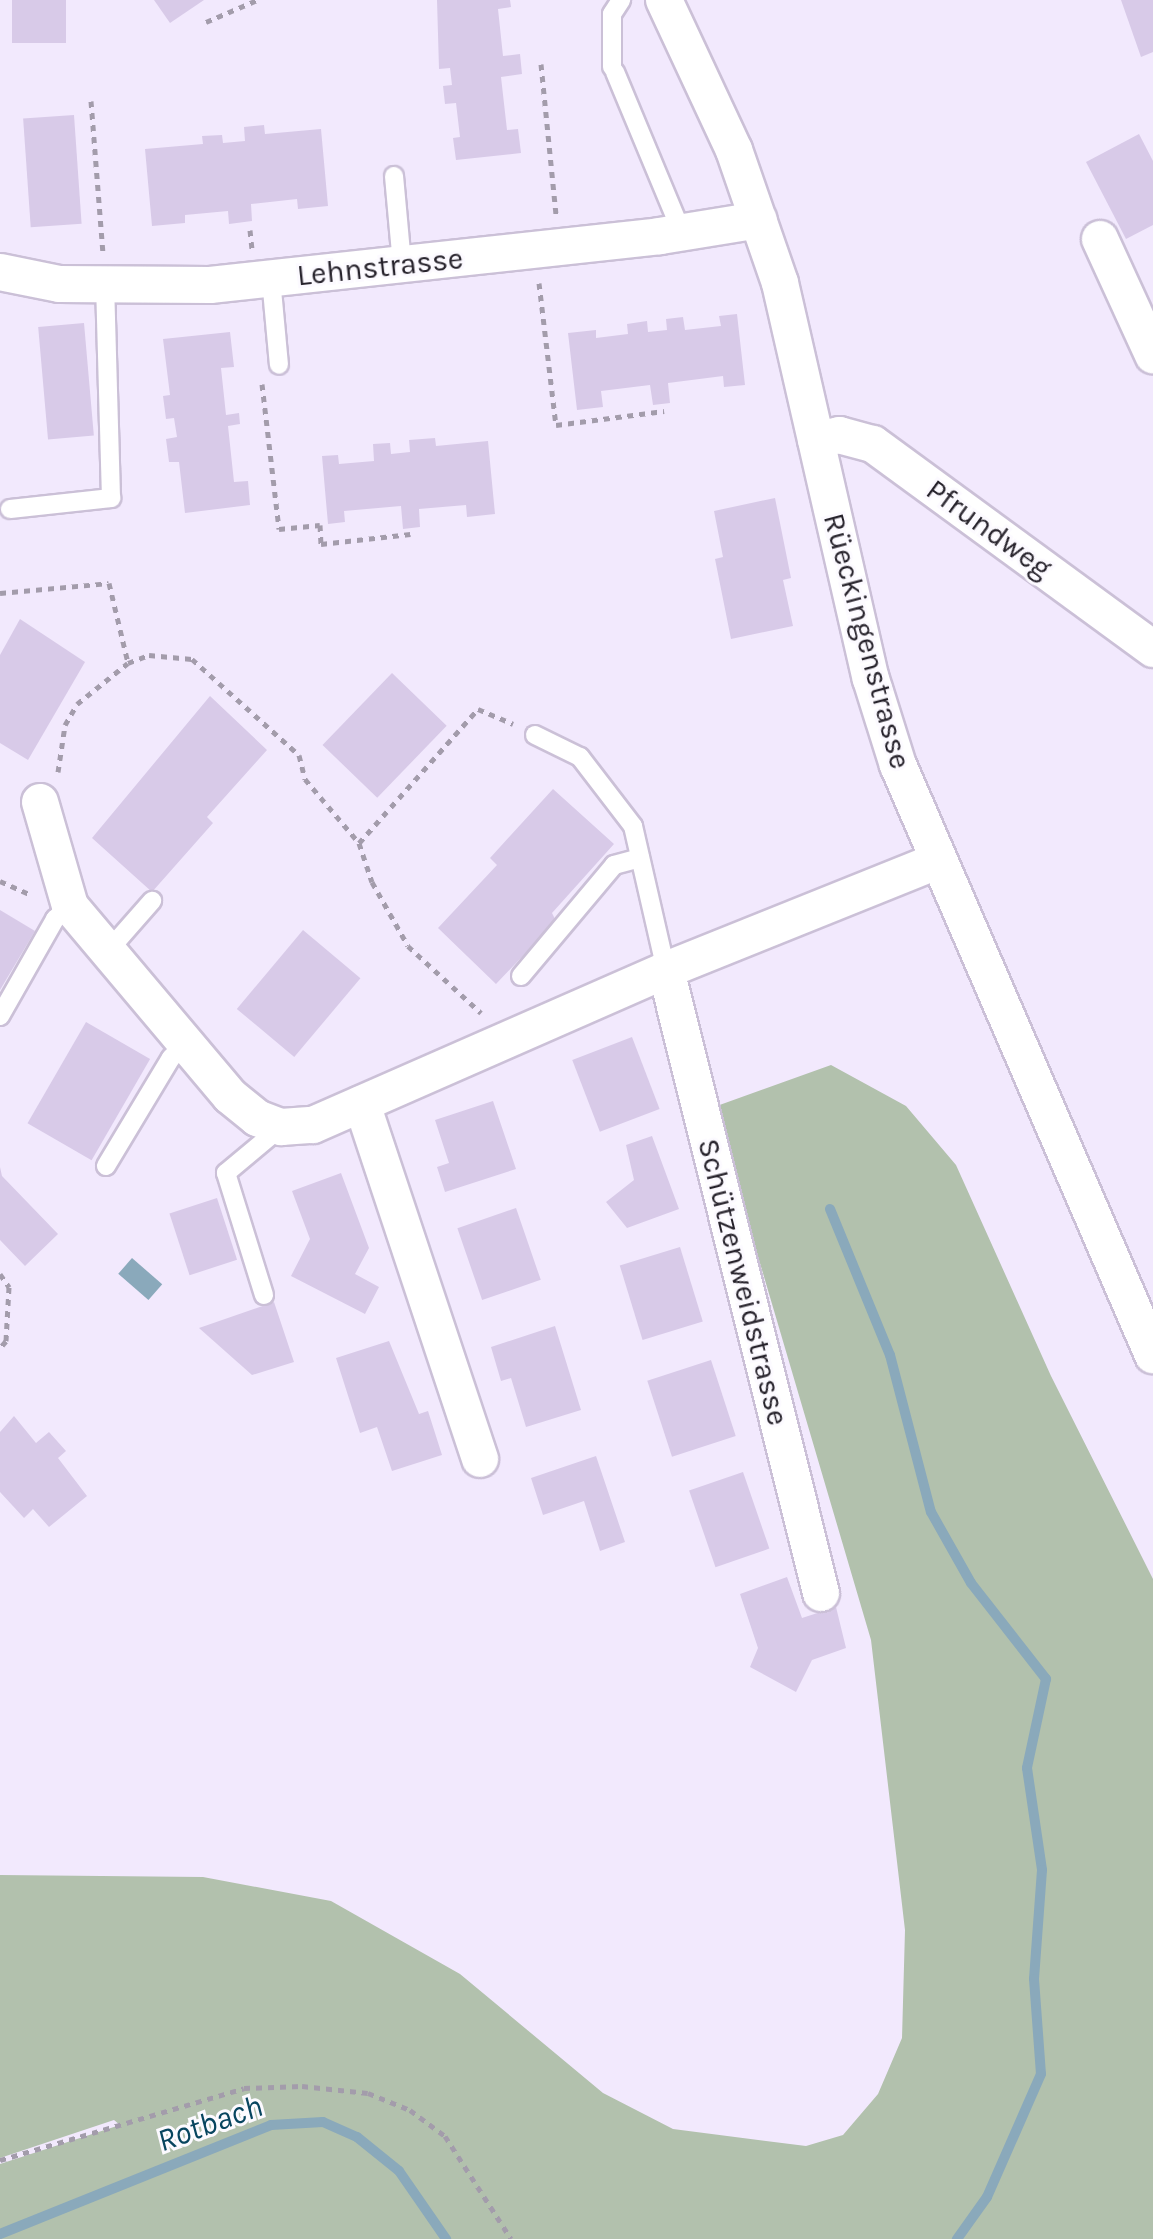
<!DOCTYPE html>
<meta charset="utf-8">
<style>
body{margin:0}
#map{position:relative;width:1153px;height:2239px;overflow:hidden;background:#f2e9fd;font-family:Karla,sans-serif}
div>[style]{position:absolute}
.green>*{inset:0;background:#b2c1ad}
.water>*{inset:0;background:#8aa9bb;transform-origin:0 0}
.stream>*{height:10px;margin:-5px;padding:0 5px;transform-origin:5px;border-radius:5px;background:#8aa9bb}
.building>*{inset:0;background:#d8cae8;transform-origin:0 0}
.path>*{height:5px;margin-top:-2.5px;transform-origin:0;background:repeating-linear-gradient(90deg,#a39cab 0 6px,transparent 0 12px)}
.roads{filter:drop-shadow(2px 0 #cbc0d7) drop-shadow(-2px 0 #cbc0d7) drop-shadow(0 2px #cbc0d7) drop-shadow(0 -2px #cbc0d7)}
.lane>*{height:18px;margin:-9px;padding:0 9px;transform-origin:9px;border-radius:9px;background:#fff}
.street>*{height:36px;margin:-18px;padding:0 18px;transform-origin:18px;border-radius:18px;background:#fff}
span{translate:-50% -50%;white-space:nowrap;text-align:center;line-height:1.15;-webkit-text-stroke:6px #fcfaff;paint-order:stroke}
.street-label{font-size:30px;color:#26222b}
.water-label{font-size:32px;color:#07455f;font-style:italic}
</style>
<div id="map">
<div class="green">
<div style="clip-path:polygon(831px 1065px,906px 1106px,956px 1165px,1051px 1376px,1153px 1579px,1153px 2239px,0 2239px,0 2164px,120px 2125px,114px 2120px,0 2158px,0 1875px,203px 1877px,331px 1901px,460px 1974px,603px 2093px,673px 2129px,806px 2146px,843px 2135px,878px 2094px,902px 2038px,905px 1930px,871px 1640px,714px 1107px)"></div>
</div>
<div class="water">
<div style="left:132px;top:1258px;width:40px;height:21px;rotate:41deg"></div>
</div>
<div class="stream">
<div style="left:830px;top:1209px;width:158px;rotate:67.7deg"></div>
<div style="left:890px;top:1355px;width:162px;rotate:75.4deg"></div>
<div style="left:931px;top:1512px;width:81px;rotate:60.6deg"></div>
<div style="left:971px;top:1583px;width:122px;rotate:52deg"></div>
<div style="left:1046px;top:1679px;width:91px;rotate:102.1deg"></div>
<div style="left:1027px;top:1768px;width:103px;rotate:81.6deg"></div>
<div style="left:1042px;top:1870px;width:109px;rotate:94.2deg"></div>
<div style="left:1034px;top:1979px;width:95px;rotate:85.8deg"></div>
<div style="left:1041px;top:2074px;width:134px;rotate:113.7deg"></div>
<div style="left:987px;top:2197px;width:52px;rotate:125.5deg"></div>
<div style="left:0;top:2234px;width:292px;rotate:-21.9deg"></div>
<div style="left:271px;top:2125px;width:52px;rotate:-3.3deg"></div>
<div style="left:323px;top:2122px;width:37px;rotate:24deg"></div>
<div style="left:357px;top:2137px;width:54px;rotate:39deg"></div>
<div style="left:399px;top:2171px;width:83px;rotate:55.3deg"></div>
</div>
<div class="building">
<div style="left:12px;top:0;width:54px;height:43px"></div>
<div style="clip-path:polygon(154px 0,204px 0,170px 23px)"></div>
<div style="clip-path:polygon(437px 0,510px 0,511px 7px,498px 9px,503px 56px,520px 54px,522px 74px,501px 77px,507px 130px,518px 129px,521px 153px,456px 160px,453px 138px,460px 137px,456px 103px,445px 104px,443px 86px,452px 85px,450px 68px,439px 69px)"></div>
<div style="clip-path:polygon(1121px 0,1153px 0,1153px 52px,1141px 57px)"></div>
<div style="left:74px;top:115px;width:109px;height:51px;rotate:86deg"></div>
<div style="clip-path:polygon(264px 125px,265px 134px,321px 129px,328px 206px,298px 209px,297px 199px,251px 204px,252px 221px,229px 224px,228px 211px,185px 215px,185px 223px,152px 226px,145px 149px,203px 144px,202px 136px,222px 135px,223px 143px,245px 141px,244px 127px)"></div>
<div style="clip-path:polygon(1139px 134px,1153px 161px,1153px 225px,1126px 239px,1086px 162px)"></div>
<div style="clip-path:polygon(737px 314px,745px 385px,724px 387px,723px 376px,668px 383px,670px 403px,653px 405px,650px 385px,601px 391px,603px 407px,577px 410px,568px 333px,596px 330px,596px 338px,628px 334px,627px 324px,647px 321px,648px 332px,667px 330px,666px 319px,683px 317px,685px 330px,721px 326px,719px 316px)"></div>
<div style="left:84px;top:323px;width:113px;height:46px;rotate:85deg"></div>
<div style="clip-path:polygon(230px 332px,234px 367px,221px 368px,226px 415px,239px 413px,240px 424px,228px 426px,234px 482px,248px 481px,250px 505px,185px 513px,179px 462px,169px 462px,166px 439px,177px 437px,174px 418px,166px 419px,163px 396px,170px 395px,163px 339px)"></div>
<div style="clip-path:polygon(435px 438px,436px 446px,488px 441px,495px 514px,467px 517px,466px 505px,419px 509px,420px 527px,403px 529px,401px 506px,344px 511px,345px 522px,328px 524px,322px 456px,338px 455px,339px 464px,374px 461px,373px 444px,390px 443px,391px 454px,410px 452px,409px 440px)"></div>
<div style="clip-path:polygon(775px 498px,791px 578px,783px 580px,793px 626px,731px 639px,715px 559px,723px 557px,714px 511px)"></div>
<div style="clip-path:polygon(20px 619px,85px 662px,28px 760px,0 743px,0 655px)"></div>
<div style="left:392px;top:673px;width:76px;height:100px;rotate:44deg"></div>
<div style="clip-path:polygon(210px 696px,267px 750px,207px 817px,213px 823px,152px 892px,92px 838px)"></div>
<div style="clip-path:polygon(553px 789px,614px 844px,552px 913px,556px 921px,496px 984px,438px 928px,497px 865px,490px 858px)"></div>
<div style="clip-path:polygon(0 910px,35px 931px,0 990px)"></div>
<div style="left:303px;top:930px;width:75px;height:103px;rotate:40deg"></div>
<div style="left:86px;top:1022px;width:74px;height:117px;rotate:30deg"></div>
<div style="left:632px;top:1037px;width:77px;height:64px;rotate:69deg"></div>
<div style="clip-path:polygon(493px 1101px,516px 1169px,445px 1192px,437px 1167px,449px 1163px,435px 1120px)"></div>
<div style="clip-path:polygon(652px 1136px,679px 1209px,627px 1228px,606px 1202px,634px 1180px,626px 1145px)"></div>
<div style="clip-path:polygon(0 1167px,2px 1176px,58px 1234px,25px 1266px,0 1240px)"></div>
<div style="clip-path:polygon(341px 1173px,369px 1248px,355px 1274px,379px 1287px,365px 1314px,291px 1276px,310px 1239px,292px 1191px)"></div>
<div style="left:217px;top:1198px;width:65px;height:50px;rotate:72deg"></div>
<div style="left:516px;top:1208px;width:76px;height:62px;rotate:71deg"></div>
<div style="left:680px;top:1247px;width:78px;height:63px;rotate:73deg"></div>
<div style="clip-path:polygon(274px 1302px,294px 1362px,252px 1375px,199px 1328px)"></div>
<div style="clip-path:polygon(555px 1326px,581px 1410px,526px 1427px,511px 1378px,501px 1381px,491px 1347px)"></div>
<div style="clip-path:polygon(389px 1341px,419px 1414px,428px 1411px,442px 1455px,392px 1471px,377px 1427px,360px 1433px,336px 1358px)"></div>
<div style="left:711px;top:1360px;width:80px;height:67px;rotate:72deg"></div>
<div style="clip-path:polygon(14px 1416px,36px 1443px,49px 1432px,66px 1451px,58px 1458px,87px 1496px,49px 1527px,33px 1509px,24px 1518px,0 1492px,0 1432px)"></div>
<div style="clip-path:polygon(596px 1456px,625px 1542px,600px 1551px,584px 1501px,543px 1515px,531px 1478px)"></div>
<div style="left:743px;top:1472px;width:81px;height:57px;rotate:71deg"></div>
<div style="clip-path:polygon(787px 1577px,802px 1618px,836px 1607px,846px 1648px,812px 1660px,796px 1692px,750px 1667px,758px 1648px,740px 1594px)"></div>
</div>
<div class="path">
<div style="left:206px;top:22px;width:56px;rotate:-23.3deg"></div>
<div style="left:541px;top:64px;width:151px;rotate:84.3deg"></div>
<div style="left:91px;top:101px;width:151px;rotate:85.5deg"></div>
<div style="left:250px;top:230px;width:19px;rotate:84deg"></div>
<div style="left:539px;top:283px;width:143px;rotate:83.2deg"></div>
<div style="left:556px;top:425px;width:109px;rotate:-7.4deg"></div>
<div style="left:262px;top:384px;width:146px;rotate:83.3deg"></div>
<div style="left:279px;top:529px;width:41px;rotate:-5.6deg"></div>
<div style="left:320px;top:525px;width:19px;rotate:87deg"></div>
<div style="left:321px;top:544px;width:90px;rotate:-6.4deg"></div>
<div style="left:0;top:593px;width:109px;rotate:-5.2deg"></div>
<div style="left:109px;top:583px;width:82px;rotate:76.6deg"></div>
<div style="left:58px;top:772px;width:48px;rotate:-81.5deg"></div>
<div style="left:65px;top:725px;width:24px;rotate:-60deg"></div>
<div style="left:77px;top:704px;width:65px;rotate:-38.8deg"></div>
<div style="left:128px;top:663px;width:22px;rotate:-21deg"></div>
<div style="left:149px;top:655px;width:43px;rotate:5.3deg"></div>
<div style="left:192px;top:659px;width:144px;rotate:41.9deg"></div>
<div style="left:299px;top:755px;width:25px;rotate:76deg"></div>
<div style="left:305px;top:779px;width:84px;rotate:49.8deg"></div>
<div style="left:359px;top:843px;width:41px;rotate:71.6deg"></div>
<div style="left:372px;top:882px;width:73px;rotate:60.6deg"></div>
<div style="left:408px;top:946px;width:99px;rotate:42.5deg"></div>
<div style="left:359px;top:843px;width:179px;rotate:-48.4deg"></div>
<div style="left:478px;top:709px;width:38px;rotate:23deg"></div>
<div style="left:0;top:881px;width:35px;rotate:24deg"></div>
<div style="left:0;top:1274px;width:16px;rotate:55deg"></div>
<div style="left:9px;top:1287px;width:54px;rotate:93.2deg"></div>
<div style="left:6px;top:1341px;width:9px;rotate:131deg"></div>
<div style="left:0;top:2160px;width:254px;rotate:-16.4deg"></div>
<div style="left:244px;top:2088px;width:58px;rotate:-2deg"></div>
<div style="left:302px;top:2086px;width:66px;rotate:6.1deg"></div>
<div style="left:368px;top:2093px;width:45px;rotate:22deg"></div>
<div style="left:410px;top:2110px;width:44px;rotate:36.6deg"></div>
<div style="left:445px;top:2136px;width:122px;rotate:57.3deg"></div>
</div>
<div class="roads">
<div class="lane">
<div style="left:612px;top:67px;width:53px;rotate:-90deg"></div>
<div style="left:612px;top:14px;width:17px;rotate:-57deg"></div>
<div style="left:615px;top:72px;width:174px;rotate:67.4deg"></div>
<div style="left:394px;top:176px;width:88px;rotate:84.8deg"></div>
<div style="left:271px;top:279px;width:86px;rotate:84.7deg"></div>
<div style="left:10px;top:509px;width:102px;rotate:-6.2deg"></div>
<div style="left:111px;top:498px;width:214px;rotate:-91.6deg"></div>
<div style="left:535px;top:735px;width:50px;rotate:26.1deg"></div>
<div style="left:580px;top:757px;width:87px;rotate:52.5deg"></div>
<div style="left:633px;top:826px;width:148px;rotate:77.1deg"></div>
<div style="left:108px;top:951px;width:67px;rotate:-48.7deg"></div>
<div style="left:521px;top:976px;width:145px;rotate:-50deg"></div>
<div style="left:614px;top:865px;width:27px;rotate:-15deg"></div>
<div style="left:0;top:1016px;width:112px;rotate:-60.4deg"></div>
<div style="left:55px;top:919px;width:20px;rotate:-41deg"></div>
<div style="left:106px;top:1166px;width:126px;rotate:-59deg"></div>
<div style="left:171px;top:1058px;width:21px;rotate:-47deg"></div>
<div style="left:264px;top:1295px;width:128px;rotate:-107.3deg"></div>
<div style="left:226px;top:1173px;width:72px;rotate:-39.9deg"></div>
</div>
<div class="street">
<div style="left:664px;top:0;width:166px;rotate:65deg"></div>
<div style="left:734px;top:150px;width:141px;rotate:70.9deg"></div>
<div style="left:780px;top:283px;width:406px;rotate:77.1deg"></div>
<div style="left:871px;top:679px;width:90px;rotate:72.6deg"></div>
<div style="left:898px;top:765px;width:643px;rotate:66.63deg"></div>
<div style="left:1100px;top:239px;width:128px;rotate:65.4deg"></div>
<div style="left:0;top:272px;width:60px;rotate:11.5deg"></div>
<div style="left:59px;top:284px;width:151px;rotate:0.4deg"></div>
<div style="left:210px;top:285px;width:453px;rotate:-6.2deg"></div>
<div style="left:660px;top:236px;width:100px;rotate:-9.2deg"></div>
<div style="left:816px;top:440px;width:24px;rotate:-12deg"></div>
<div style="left:839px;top:435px;width:35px;rotate:15deg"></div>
<div style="left:873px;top:444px;width:347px;rotate:36.2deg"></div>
<div style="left:40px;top:802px;width:108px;rotate:73.9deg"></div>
<div style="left:70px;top:906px;width:248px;rotate:49.9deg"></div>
<div style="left:230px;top:1096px;width:35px;rotate:39deg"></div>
<div style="left:257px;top:1118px;width:26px;rotate:21deg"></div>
<div style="left:281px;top:1127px;width:32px;rotate:-4deg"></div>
<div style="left:313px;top:1125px;width:386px;rotate:-23.7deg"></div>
<div style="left:666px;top:970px;width:290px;rotate:-21.9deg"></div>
<div style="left:666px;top:970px;width:642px;rotate:76.03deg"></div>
<div style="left:362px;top:1104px;width:374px;rotate:71.6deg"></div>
</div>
</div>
<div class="street-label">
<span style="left:380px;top:267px;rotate:-6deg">Lehnstrasse</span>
<span style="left:989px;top:529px;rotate:36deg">Pfrundweg</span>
<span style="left:867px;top:641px;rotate:75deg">Rüeckingenstrasse</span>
<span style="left:743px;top:1282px;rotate:76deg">Schützenweidstrasse</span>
</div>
<div class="water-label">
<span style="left:210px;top:2124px;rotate:-20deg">Rotbach</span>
</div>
</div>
